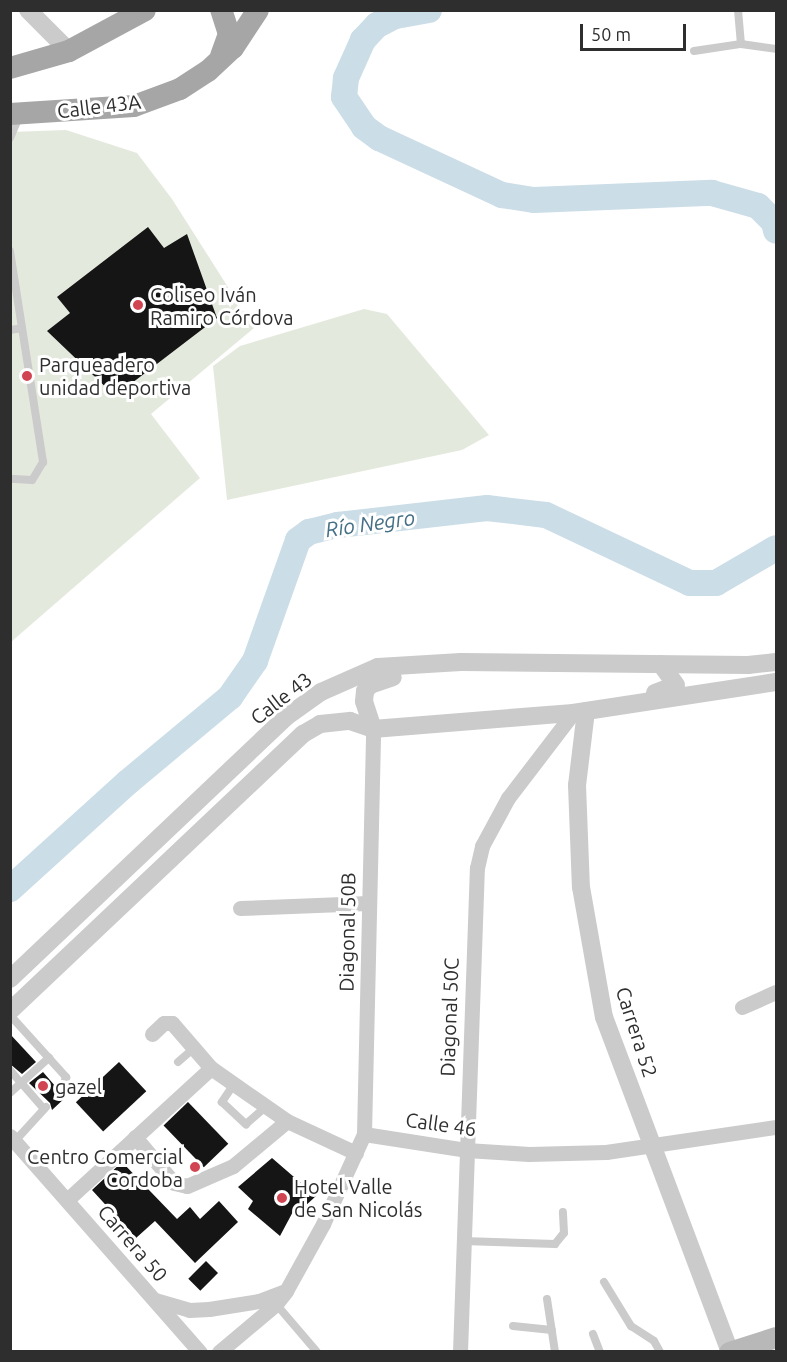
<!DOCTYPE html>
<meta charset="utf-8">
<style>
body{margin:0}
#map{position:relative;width:787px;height:1362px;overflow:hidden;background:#fff;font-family:Ubuntu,sans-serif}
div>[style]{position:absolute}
.green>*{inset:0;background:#e4e9dd}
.river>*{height:26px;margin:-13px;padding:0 13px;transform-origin:13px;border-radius:13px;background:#cbdde7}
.building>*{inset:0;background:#151515;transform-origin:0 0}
.service>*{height:8px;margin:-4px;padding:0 4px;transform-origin:4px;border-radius:4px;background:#cbcbcb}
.minor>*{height:15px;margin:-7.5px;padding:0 7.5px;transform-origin:7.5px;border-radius:7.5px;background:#cbcbcb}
.tertiary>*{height:18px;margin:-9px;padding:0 9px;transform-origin:9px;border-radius:9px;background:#cbcbcb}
.secondary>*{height:21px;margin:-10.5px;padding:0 10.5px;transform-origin:10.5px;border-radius:10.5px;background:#b8b8b8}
.primary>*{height:22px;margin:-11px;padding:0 11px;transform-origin:11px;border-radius:11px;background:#a6a6a6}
.dots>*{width:16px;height:16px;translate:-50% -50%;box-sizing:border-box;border:3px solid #fff;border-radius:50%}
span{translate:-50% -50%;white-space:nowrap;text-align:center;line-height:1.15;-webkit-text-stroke:6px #fff;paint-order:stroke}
.street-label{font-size:20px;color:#2e2e2e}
.poi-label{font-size:20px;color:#2e2e2e}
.left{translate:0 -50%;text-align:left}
.right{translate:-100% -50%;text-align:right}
.water-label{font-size:21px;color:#456f86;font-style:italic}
.frame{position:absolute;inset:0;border:12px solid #2e2e2e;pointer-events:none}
.scale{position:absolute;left:580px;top:24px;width:106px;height:27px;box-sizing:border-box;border:3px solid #2e2e2e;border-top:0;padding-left:8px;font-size:18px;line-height:21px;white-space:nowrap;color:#2e2e2e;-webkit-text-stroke:4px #fff;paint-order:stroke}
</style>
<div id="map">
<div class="green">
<div style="clip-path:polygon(66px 130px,137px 153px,172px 199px,254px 328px,151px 414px,200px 478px,11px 642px,10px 132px)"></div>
<div style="clip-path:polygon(364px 309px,387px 314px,489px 435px,462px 450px,227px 500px,213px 366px,240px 346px)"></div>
</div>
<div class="river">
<div style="left:429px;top:10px;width:35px;rotate:170deg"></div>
<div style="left:395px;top:16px;width:20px;rotate:153deg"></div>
<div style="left:377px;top:25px;width:21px;rotate:133deg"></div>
<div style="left:363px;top:40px;width:42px;rotate:114.1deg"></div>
<div style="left:346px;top:78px;width:19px;rotate:96deg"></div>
<div style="left:344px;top:97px;width:36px;rotate:56deg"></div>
<div style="left:364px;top:127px;width:19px;rotate:36deg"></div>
<div style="left:379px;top:138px;width:136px;rotate:24.9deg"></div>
<div style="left:502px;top:195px;width:32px;rotate:9deg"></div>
<div style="left:534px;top:200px;width:178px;rotate:-2.3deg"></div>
<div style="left:712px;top:193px;width:48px;rotate:15.8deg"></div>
<div style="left:758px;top:206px;width:23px;rotate:45deg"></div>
<div style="left:774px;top:222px;width:9px;rotate:77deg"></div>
<div style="left:10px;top:889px;width:159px;rotate:-42.2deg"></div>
<div style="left:128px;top:782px;width:133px;rotate:-39.8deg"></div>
<div style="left:230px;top:697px;width:44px;rotate:-55.2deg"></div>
<div style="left:255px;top:661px;width:128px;rotate:-70.4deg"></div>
<div style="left:298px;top:540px;width:14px;rotate:-36deg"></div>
<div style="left:309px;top:532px;width:30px;rotate:-14deg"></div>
<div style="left:338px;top:525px;width:150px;rotate:-6.5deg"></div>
<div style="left:487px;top:508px;width:59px;rotate:6.8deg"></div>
<div style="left:546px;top:515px;width:159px;rotate:25.3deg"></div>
<div style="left:690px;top:583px;width:26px"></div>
<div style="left:716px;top:583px;width:69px;rotate:-30.3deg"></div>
</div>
<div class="building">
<div style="clip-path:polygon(148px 227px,164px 248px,187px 234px,217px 318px,115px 396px,47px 331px,70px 313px,57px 297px)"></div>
<div style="clip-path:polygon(10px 1034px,36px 1062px,22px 1074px,10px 1064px)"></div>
<div style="left:119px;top:1062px;width:40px;height:59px;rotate:47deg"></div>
<div style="clip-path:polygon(43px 1072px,56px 1087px,57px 1096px,66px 1097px,52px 1110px,50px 1103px,29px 1083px)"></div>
<div style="left:188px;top:1102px;width:58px;height:34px;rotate:46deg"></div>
<div style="clip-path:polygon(272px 1158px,316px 1196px,303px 1208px,296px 1206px,280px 1236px,248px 1209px,253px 1201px,238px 1187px)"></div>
<div style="clip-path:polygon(122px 1162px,177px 1219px,190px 1207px,200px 1219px,219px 1201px,238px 1222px,195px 1263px,155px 1221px,136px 1238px,92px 1190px)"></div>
<div style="left:206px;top:1261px;width:17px;height:25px;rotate:45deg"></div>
</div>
<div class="service">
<div style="left:738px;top:10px;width:34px;rotate:85deg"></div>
<div style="left:694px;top:51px;width:48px;rotate:-8.5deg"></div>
<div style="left:741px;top:44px;width:35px;rotate:8deg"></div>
<div style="left:10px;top:138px;width:23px;rotate:-67deg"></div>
<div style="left:10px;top:251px;width:214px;rotate:81.1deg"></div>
<div style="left:43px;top:462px;width:21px;rotate:121deg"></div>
<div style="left:32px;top:480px;width:22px;rotate:-177deg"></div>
<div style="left:10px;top:330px;width:12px;rotate:-9deg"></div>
<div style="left:10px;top:1015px;width:84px;rotate:47.9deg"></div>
<div style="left:66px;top:1077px;width:16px;rotate:108deg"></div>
<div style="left:178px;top:1062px;width:21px;rotate:-41deg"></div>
<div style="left:10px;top:1070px;width:17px;rotate:50deg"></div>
<div style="left:21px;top:1083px;width:15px;rotate:138deg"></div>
<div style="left:234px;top:1084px;width:22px;rotate:124deg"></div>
<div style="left:222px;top:1102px;width:33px;rotate:43deg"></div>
<div style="left:246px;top:1124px;width:28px;rotate:-41deg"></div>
<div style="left:44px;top:1109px;width:35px;rotate:-131deg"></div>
<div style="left:21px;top:1083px;width:38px;rotate:-42deg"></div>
<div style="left:15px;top:1141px;width:46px;rotate:-47.6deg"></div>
<div style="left:463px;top:1241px;width:92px;rotate:1.9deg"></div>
<div style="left:555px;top:1244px;width:14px;rotate:-51deg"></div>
<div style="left:564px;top:1233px;width:21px;rotate:-93deg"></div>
<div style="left:604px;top:1282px;width:52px;rotate:58.5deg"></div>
<div style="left:631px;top:1326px;width:27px;rotate:33deg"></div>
<div style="left:654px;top:1341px;width:13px;rotate:61deg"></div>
<div style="left:547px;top:1299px;width:54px;rotate:81.4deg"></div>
<div style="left:276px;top:1304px;width:63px;rotate:49.5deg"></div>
<div style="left:513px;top:1326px;width:39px;rotate:6deg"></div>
<div style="left:593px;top:1334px;width:19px;rotate:69deg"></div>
</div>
<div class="minor">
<div style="left:240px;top:908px;width:128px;rotate:-2.2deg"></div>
<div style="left:742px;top:1007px;width:37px;rotate:-24deg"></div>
<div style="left:152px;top:1034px;width:16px;rotate:-43deg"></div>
<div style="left:164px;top:1023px;width:8px"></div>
<div style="left:172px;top:1023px;width:60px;rotate:49.1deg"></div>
<div style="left:211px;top:1068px;width:93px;rotate:34.9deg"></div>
<div style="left:287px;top:1121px;width:76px;rotate:24.9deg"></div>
<div style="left:364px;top:1134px;width:103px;rotate:8.9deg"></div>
<div style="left:466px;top:1150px;width:63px;rotate:3.6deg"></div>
<div style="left:529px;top:1154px;width:77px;rotate:-1.5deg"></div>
<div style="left:606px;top:1152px;width:172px;rotate:-8.4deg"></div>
<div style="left:10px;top:1136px;width:288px;rotate:48.7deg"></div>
<div style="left:135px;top:1137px;width:60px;rotate:49.7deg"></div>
<div style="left:174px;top:1183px;width:13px;rotate:13deg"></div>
<div style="left:187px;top:1186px;width:50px;rotate:-23.5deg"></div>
<div style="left:233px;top:1166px;width:70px;rotate:-39.8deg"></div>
<div style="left:67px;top:1200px;width:195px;rotate:-42.5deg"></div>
<div style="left:155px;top:1300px;width:35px;rotate:16deg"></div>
<div style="left:189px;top:1310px;width:20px;rotate:-3deg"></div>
<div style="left:209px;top:1309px;width:51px;rotate:-9.1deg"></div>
<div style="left:259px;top:1301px;width:26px;rotate:-21deg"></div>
<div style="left:219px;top:1352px;width:75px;rotate:-40.1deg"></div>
<div style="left:276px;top:1304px;width:16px;rotate:-52deg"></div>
<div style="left:286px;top:1291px;width:77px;rotate:-61.1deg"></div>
<div style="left:323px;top:1224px;width:99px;rotate:-65.5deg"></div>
<div style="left:364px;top:1134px;width:405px;rotate:-88.7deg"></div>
<div style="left:460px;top:1352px;width:484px;rotate:-88deg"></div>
<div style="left:477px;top:868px;width:23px;rotate:-77deg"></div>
<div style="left:482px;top:846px;width:55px;rotate:-61.6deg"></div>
<div style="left:508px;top:798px;width:107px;rotate:-52.6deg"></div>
</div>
<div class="tertiary">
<div style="left:28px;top:10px;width:58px;rotate:45deg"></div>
<div style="left:655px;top:693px;width:22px;rotate:-21deg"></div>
<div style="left:676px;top:685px;width:26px;rotate:-126deg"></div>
<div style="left:586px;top:711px;width:75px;rotate:96.9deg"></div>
<div style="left:577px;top:785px;width:102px;rotate:87.8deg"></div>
<div style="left:581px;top:887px;width:132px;rotate:80deg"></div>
<div style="left:604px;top:1017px;width:358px;rotate:69.4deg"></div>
<div style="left:373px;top:729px;width:29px;rotate:-108deg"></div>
<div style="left:364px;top:701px;width:10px;rotate:-84deg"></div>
<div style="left:365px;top:691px;width:8px;rotate:-50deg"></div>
<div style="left:370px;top:685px;width:24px;rotate:-19deg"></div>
<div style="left:10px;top:979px;width:381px;rotate:-43.5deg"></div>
<div style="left:286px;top:717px;width:43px;rotate:-35.5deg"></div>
<div style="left:321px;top:692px;width:62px;rotate:-23.7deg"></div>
<div style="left:378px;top:667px;width:83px;rotate:-3.4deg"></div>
<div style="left:461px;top:662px;width:287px;rotate:0.6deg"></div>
<div style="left:748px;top:665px;width:28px;rotate:-6deg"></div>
<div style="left:10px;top:1011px;width:403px;rotate:-43.4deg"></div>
<div style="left:303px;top:734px;width:20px;rotate:-30deg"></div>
<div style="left:320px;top:724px;width:30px;rotate:-6deg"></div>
<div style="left:350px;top:721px;width:24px;rotate:19deg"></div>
<div style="left:373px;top:729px;width:201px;rotate:-4.6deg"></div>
<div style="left:573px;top:713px;width:205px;rotate:-8.7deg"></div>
</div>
<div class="secondary">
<div style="left:729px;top:1352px;width:49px;rotate:-17.7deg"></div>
</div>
<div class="primary">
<div style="left:221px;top:56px;width:23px;rotate:-70deg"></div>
<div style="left:229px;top:34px;width:25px;rotate:-108deg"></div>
<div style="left:10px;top:68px;width:61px;rotate:-16.1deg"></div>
<div style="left:69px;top:51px;width:86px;rotate:-28.3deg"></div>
<div style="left:10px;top:114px;width:124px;rotate:-3.7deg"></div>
<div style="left:134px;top:106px;width:49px;rotate:-20.3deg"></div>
<div style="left:180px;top:89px;width:33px;rotate:-33deg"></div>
<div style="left:208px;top:71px;width:34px;rotate:-43deg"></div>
<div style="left:233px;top:48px;width:45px;rotate:-56.7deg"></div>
</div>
<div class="dots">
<div style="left:138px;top:305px;background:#d14452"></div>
<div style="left:27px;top:376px;background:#d14452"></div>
<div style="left:43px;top:1086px;background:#d14452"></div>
<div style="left:195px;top:1167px;background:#d14452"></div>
<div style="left:282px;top:1198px;background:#d14452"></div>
</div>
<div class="street-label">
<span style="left:99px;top:106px;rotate:-7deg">Calle 43A</span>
<span style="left:281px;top:698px;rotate:-38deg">Calle 43</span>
<span style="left:347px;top:932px;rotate:-89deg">Diagonal 50B</span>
<span style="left:449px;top:1017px;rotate:-88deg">Diagonal 50C</span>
<span style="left:637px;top:1032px;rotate:72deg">Carrera 52</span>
<span style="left:441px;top:1124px;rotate:8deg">Calle 46</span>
<span style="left:133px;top:1243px;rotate:49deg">Carrera 50</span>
</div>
<div class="poi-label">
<span class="left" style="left:150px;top:306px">Coliseo Iván<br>Ramiro Córdova</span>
<span class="left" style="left:39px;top:376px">Parqueadero<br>unidad deportiva</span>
<span class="left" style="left:55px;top:1086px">gazel</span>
<span class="right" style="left:183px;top:1168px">Centro Comercial<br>Cordoba</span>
<span class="left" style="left:294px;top:1198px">Hotel Valle<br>de San Nicolás</span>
</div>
<div class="water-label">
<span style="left:370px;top:523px;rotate:-8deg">Río Negro</span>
</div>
<div class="frame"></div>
<div class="scale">50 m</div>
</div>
